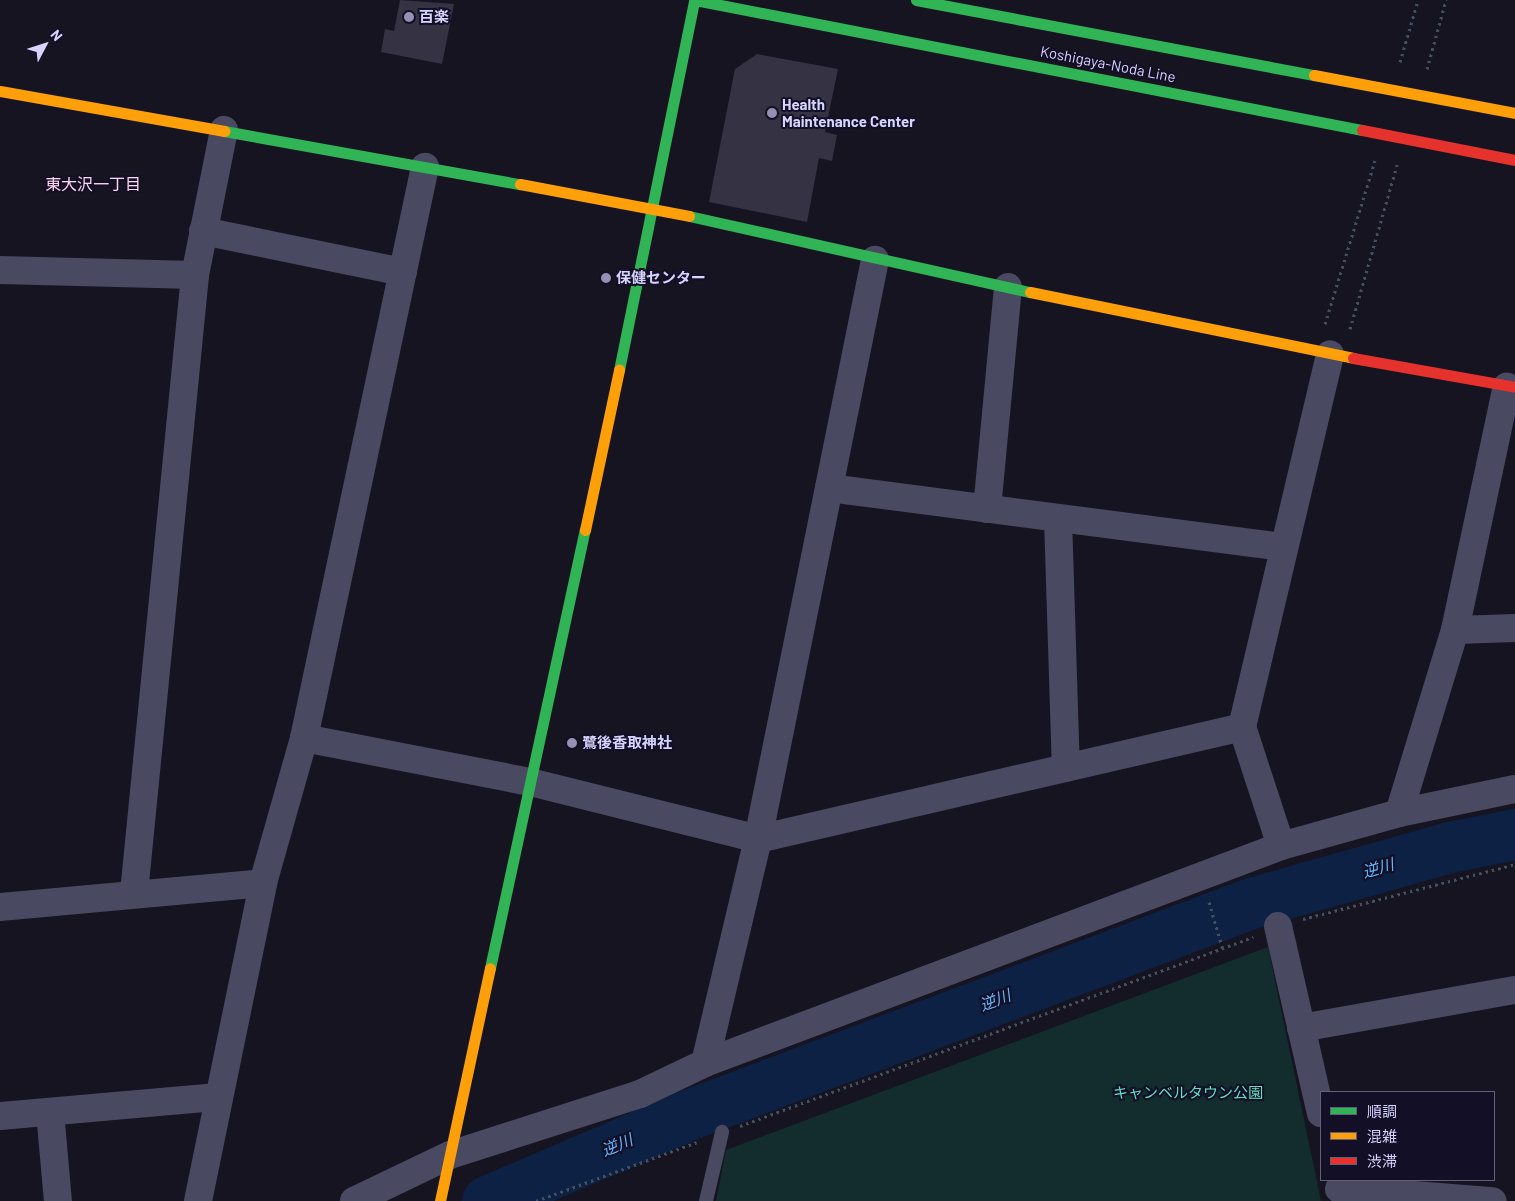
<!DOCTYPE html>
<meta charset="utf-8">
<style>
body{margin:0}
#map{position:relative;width:1515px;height:1201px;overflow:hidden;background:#161421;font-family:Barlow,"Noto Sans JP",sans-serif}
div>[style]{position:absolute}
.green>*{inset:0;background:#132c2d}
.river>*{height:51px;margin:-25.5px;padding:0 25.5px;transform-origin:25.5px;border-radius:25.5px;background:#0d2144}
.building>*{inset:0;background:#343243}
.path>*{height:3px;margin-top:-1.5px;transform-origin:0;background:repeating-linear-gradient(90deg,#44505f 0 2.5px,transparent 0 6.5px)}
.lane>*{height:14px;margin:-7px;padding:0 7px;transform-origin:7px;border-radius:7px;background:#4a4962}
.street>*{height:28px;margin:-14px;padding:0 14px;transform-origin:14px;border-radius:14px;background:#4a4962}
.fast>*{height:11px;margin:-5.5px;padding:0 5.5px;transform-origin:5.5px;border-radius:5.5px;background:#30b455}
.slow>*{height:11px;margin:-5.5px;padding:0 5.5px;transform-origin:5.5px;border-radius:5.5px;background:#ff9f0a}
.jam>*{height:11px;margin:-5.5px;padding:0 5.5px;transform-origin:5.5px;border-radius:5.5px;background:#e5322d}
.dots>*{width:14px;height:14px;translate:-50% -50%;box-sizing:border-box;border:2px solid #130f26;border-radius:50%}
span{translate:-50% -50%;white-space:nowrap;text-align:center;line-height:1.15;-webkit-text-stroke:4px #130f26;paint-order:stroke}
.poi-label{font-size:15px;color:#d9d4ff;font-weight:700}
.left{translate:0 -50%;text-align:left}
.street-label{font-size:15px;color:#d9d4ff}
.park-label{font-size:15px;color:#5fe0c0}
.neighbourhood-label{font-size:16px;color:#ffd6f0}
.water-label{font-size:16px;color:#62b6ff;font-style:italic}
.legend{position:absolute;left:1320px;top:1091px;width:175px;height:90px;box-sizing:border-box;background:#130f26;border:1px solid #625e7d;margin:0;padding:6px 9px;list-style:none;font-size:15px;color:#d9d4ff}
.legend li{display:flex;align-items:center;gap:10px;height:25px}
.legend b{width:25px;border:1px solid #625e7d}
.north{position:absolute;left:20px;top:20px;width:50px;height:50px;-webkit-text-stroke:4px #130f26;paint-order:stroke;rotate:50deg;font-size:14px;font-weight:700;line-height:20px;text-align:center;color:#d9d4ff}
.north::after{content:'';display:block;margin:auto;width:18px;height:22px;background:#d9d4ff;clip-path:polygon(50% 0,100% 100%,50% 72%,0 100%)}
</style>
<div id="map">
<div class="green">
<div style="clip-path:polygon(1268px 947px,1321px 1201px,716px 1201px,726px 1150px)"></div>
</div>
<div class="river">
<div style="left:487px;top:1201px;width:215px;rotate:-23.2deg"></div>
<div style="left:685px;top:1116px;width:608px;rotate:-20.61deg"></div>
<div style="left:1254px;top:902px;width:204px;rotate:-15.7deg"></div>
<div style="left:1450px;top:847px;width:66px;rotate:-11.3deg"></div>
</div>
<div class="building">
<div style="clip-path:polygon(400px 0,454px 4px,442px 64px,381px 52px,385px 29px,394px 31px)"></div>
<div style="clip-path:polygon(757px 54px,838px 69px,825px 132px,837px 135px,832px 161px,819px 158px,807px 222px,709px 202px,735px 69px)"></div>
</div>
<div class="path">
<div style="left:1400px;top:62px;width:65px;rotate:-73.8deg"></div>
<div style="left:1427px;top:69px;width:72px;rotate:-74.6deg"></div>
<div style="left:1325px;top:324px;width:171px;rotate:-73deg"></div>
<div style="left:1350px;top:329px;width:171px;rotate:-74deg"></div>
<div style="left:1209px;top:902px;width:50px;rotate:73.7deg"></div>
<div style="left:1303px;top:919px;width:219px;rotate:-14.5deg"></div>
<div style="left:740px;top:1126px;width:547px;rotate:-20.22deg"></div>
<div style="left:536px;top:1201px;width:171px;rotate:-20.1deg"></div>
</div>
<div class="lane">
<div style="left:706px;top:1201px;width:71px;rotate:-76.9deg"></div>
</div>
<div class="street">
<div style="left:203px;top:231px;width:204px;rotate:11.6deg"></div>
<div style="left:0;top:270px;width:195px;rotate:1.5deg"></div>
<div style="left:829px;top:488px;width:459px;rotate:7.4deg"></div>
<div style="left:987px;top:509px;width:223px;rotate:-84.6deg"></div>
<div style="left:1058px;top:518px;width:250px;rotate:88.2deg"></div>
<div style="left:1455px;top:630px;width:60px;rotate:-1.9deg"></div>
<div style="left:304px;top:738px;width:230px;rotate:11deg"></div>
<div style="left:530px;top:782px;width:235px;rotate:14deg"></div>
<div style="left:758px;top:839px;width:497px;rotate:-13deg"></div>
<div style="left:1399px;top:813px;width:191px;rotate:-73deg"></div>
<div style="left:1455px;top:630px;width:249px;rotate:-78deg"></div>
<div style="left:1281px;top:846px;width:125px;rotate:-108.1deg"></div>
<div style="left:1242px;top:727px;width:383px;rotate:-76.7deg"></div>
<div style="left:134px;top:893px;width:621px;rotate:-84.36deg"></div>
<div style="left:195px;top:275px;width:148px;rotate:-78.7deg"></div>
<div style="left:0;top:907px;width:264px;rotate:-5.2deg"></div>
<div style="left:1278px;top:926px;width:192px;rotate:77.1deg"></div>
<div style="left:1301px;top:1028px;width:217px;rotate:-10.1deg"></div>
<div style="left:705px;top:1063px;width:230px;rotate:-76.7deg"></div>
<div style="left:758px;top:839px;width:591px;rotate:-78.58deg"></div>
<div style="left:50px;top:1112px;width:89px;rotate:84.9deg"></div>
<div style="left:0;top:1116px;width:219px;rotate:-5deg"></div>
<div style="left:1339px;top:1189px;width:154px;rotate:4.5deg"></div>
<div style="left:198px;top:1201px;width:325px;rotate:-78.4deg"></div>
<div style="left:263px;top:883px;width:151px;rotate:-74.2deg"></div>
<div style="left:304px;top:738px;width:584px;rotate:-78.04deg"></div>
<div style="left:354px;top:1201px;width:106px;rotate:-25.6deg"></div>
<div style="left:450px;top:1155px;width:200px;rotate:-17.8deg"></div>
<div style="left:640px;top:1094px;width:72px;rotate:-25.5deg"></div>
<div style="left:705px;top:1063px;width:616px;rotate:-20.64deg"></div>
<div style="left:1281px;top:846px;width:123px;rotate:-15.6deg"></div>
<div style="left:1399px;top:813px;width:118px;rotate:-11.7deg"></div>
</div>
<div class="fast">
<div style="left:695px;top:0;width:680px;rotate:11.03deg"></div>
<div style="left:916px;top:0;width:405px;rotate:10.7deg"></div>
<div style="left:224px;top:131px;width:301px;rotate:10.2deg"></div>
<div style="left:689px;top:216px;width:349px;rotate:12.6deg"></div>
<div style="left:619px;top:370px;width:378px;rotate:-78.5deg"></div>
<div style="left:490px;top:968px;width:448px;rotate:-77.8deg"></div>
</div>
<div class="slow">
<div style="left:1314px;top:75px;width:205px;rotate:10.7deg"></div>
<div style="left:0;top:91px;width:228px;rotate:10.1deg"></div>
<div style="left:520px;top:184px;width:172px;rotate:10.7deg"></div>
<div style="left:1030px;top:292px;width:330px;rotate:11.5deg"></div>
<div style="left:585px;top:530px;width:164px;rotate:-78deg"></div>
<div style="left:440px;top:1201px;width:238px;rotate:-77.9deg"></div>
</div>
<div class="jam">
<div style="left:1362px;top:130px;width:156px;rotate:11.1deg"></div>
<div style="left:1353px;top:358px;width:165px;rotate:10.1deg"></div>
</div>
<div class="dots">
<div style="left:409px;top:17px;background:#9591b1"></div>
<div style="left:772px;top:113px;background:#9591b1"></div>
<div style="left:606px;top:278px;background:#9591b1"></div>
<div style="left:572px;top:743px;background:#9591b1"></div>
</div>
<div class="poi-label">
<span class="left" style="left:419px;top:17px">百楽</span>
<span class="left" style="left:782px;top:113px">Health<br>Maintenance Center</span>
<span class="left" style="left:616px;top:278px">保健センター</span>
<span class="left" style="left:582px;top:743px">鷺後香取神社</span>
</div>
<div class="street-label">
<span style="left:1108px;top:64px;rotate:11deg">Koshigaya-Noda Line</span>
</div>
<div class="park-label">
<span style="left:1188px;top:1093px">キャンベルタウン公園</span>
</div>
<div class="neighbourhood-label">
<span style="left:93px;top:184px">東大沢一丁目</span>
</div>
<div class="water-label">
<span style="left:1378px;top:868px;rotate:-16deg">逆川</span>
<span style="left:995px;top:1000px;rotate:-21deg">逆川</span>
<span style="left:617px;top:1145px;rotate:-23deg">逆川</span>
</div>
<ul class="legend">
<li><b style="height:6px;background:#30b455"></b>順調</li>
<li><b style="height:6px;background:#ff9f0a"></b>混雑</li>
<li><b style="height:6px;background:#e5322d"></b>渋滞</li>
</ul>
<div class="north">N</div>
</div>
